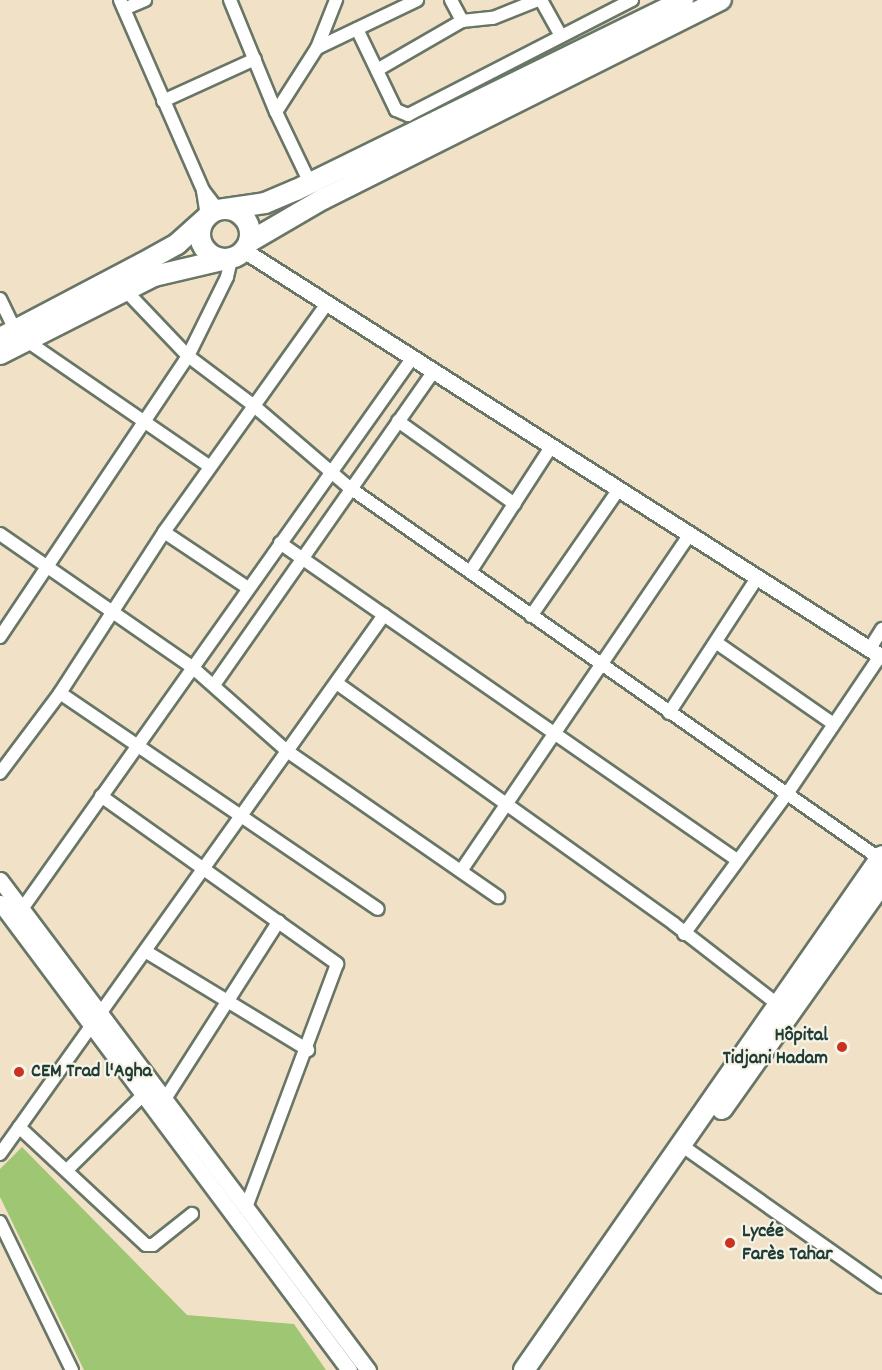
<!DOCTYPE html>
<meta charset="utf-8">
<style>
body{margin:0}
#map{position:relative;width:882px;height:1370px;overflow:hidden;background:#f1e1c6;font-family:Dekko,sans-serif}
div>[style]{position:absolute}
.green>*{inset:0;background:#9fc672}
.roads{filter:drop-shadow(2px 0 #687667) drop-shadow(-2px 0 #687667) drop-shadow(0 2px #687667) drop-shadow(0 -2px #687667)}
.minor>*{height:12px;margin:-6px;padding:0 6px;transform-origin:6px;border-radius:6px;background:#fff}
.tertiary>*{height:15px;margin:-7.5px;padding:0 7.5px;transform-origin:7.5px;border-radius:7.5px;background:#fff}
.primary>*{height:20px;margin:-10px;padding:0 10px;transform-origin:10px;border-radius:10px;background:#fff}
.primary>.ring{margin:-10px;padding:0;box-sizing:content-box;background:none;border:20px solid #fff;border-radius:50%}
.dots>*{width:16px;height:16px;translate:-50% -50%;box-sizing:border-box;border:3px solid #f7f3e8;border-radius:50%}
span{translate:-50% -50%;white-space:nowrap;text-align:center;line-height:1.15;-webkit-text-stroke:4.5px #f7f3e8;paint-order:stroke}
.poi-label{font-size:20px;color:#1f3d34;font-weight:700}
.right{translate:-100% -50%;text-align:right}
.left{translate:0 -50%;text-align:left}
</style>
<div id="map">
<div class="green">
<div style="clip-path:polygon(22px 1147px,187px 1315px,294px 1324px,326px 1370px,84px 1370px,0 1197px,0 1169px)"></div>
</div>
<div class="roads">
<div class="minor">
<div style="left:120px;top:0;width:207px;rotate:66.4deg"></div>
<div style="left:230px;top:0;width:121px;rotate:67.7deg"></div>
<div style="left:451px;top:0;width:24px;rotate:62deg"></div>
<div style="left:541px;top:0;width:41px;rotate:60.9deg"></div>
<div style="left:124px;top:9px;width:23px;rotate:-23deg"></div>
<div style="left:357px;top:29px;width:90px;rotate:64.3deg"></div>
<div style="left:396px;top:110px;width:13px;rotate:23deg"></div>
<div style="left:408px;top:115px;width:252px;rotate:-27.2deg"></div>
<div style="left:317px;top:48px;width:111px;rotate:-25.6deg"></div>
<div style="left:377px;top:70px;width:98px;rotate:-30deg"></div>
<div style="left:462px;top:21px;width:31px;rotate:-6deg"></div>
<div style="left:493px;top:18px;width:48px;rotate:-21.8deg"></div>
<div style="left:163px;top:101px;width:101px;rotate:-24.5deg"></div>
<div style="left:310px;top:183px;width:79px;rotate:-115.6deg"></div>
<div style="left:276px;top:112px;width:76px;rotate:-57.4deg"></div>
<div style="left:317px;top:48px;width:52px;rotate:-68.4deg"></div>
<div style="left:207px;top:216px;width:26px;rotate:-99deg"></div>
<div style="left:203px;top:190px;width:25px;rotate:53deg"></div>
<div style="left:126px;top:291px;width:90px;rotate:46.4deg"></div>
<div style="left:188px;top:356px;width:81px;rotate:37deg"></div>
<div style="left:253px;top:405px;width:128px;rotate:40.6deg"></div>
<div style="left:350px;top:488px;width:647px;rotate:34.99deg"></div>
<div style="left:0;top:299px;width:34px;rotate:64deg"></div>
<div style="left:15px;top:330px;width:16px;rotate:43deg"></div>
<div style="left:27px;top:341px;width:222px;rotate:34.5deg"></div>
<div style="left:398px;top:421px;width:143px;rotate:35.4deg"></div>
<div style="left:164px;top:532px;width:101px;rotate:33.7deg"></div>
<div style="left:0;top:534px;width:234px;rotate:34.7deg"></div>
<div style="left:192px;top:667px;width:127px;rotate:41.5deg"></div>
<div style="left:287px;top:751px;width:257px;rotate:34.7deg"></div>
<div style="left:280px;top:543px;width:556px;rotate:34.75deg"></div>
<div style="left:470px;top:572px;width:149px;rotate:-57.1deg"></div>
<div style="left:531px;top:616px;width:155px;rotate:-55.3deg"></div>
<div style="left:0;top:637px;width:338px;rotate:-56.2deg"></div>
<div style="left:188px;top:356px;width:88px;rotate:-63.7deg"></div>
<div style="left:227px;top:277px;width:18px;rotate:-77deg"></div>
<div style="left:717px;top:643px;width:140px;rotate:34.8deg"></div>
<div style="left:869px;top:650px;width:25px;rotate:-58deg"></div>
<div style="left:338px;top:684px;width:413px;rotate:35.5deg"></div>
<div style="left:674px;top:924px;width:130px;rotate:37.8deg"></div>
<div style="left:214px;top:685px;width:383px;rotate:-55deg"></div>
<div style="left:60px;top:693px;width:384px;rotate:34.2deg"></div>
<div style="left:669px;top:713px;width:161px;rotate:-56.9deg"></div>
<div style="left:0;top:773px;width:100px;rotate:-53.1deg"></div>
<div style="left:60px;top:693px;width:192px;rotate:-57.1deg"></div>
<div style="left:164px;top:532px;width:282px;rotate:-54.5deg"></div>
<div style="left:101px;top:796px;width:290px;rotate:35.4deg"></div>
<div style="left:337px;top:964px;width:260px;rotate:110.5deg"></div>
<div style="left:461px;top:871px;width:406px;rotate:-55.8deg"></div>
<div style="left:22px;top:909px;width:676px;rotate:-54.69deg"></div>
<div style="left:684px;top:934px;width:174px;rotate:-53.7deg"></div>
<div style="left:787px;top:794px;width:166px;rotate:-56deg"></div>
<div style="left:145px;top:951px;width:191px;rotate:31.3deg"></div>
<div style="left:165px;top:1099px;width:211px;rotate:-57.4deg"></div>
<div style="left:19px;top:1127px;width:173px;rotate:42.9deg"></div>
<div style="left:146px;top:1245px;width:7px"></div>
<div style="left:153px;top:1245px;width:50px;rotate:-38.5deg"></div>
<div style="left:681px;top:1145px;width:246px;rotate:35.2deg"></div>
<div style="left:0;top:1154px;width:662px;rotate:-54.53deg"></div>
<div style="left:67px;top:1170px;width:108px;rotate:-44.6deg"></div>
<div style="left:0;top:1222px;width:165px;rotate:64.1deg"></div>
</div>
<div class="tertiary">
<div style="left:245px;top:251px;width:755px;rotate:32.51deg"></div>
<div style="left:0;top:880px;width:613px;rotate:53.09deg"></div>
<div style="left:0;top:903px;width:583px;rotate:53.23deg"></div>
</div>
<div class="primary">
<div class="ring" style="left:200px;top:209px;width:30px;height:30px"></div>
<div style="left:225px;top:209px;width:40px;rotate:-8.5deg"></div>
<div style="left:265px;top:203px;width:34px;rotate:-23deg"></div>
<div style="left:296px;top:190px;width:431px;rotate:-26.1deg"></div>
<div style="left:249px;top:242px;width:86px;rotate:-30.2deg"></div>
<div style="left:323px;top:199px;width:445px;rotate:-26.6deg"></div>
<div style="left:0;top:338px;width:161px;rotate:-27.7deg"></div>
<div style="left:143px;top:263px;width:39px;rotate:-29deg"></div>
<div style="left:177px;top:244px;width:36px;rotate:-42deg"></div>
<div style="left:0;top:354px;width:173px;rotate:-26.9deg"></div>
<div style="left:154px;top:276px;width:70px;rotate:-13.2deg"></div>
<div style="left:722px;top:1109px;width:277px;rotate:-54.7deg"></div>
<div style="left:524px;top:1370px;width:626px;rotate:-55.14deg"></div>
</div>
</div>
<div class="dots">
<div style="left:842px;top:1047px;background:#c8321e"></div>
<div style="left:19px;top:1072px;background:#c8321e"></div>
<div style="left:730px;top:1243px;background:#c8321e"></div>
</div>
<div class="poi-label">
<span class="right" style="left:828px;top:1048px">Hôpital<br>Tidjani Hadam</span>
<span class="left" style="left:31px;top:1072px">CEM Trad l'Agha</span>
<span class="left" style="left:742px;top:1244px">Lycée<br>Farès Tahar</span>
</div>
</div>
